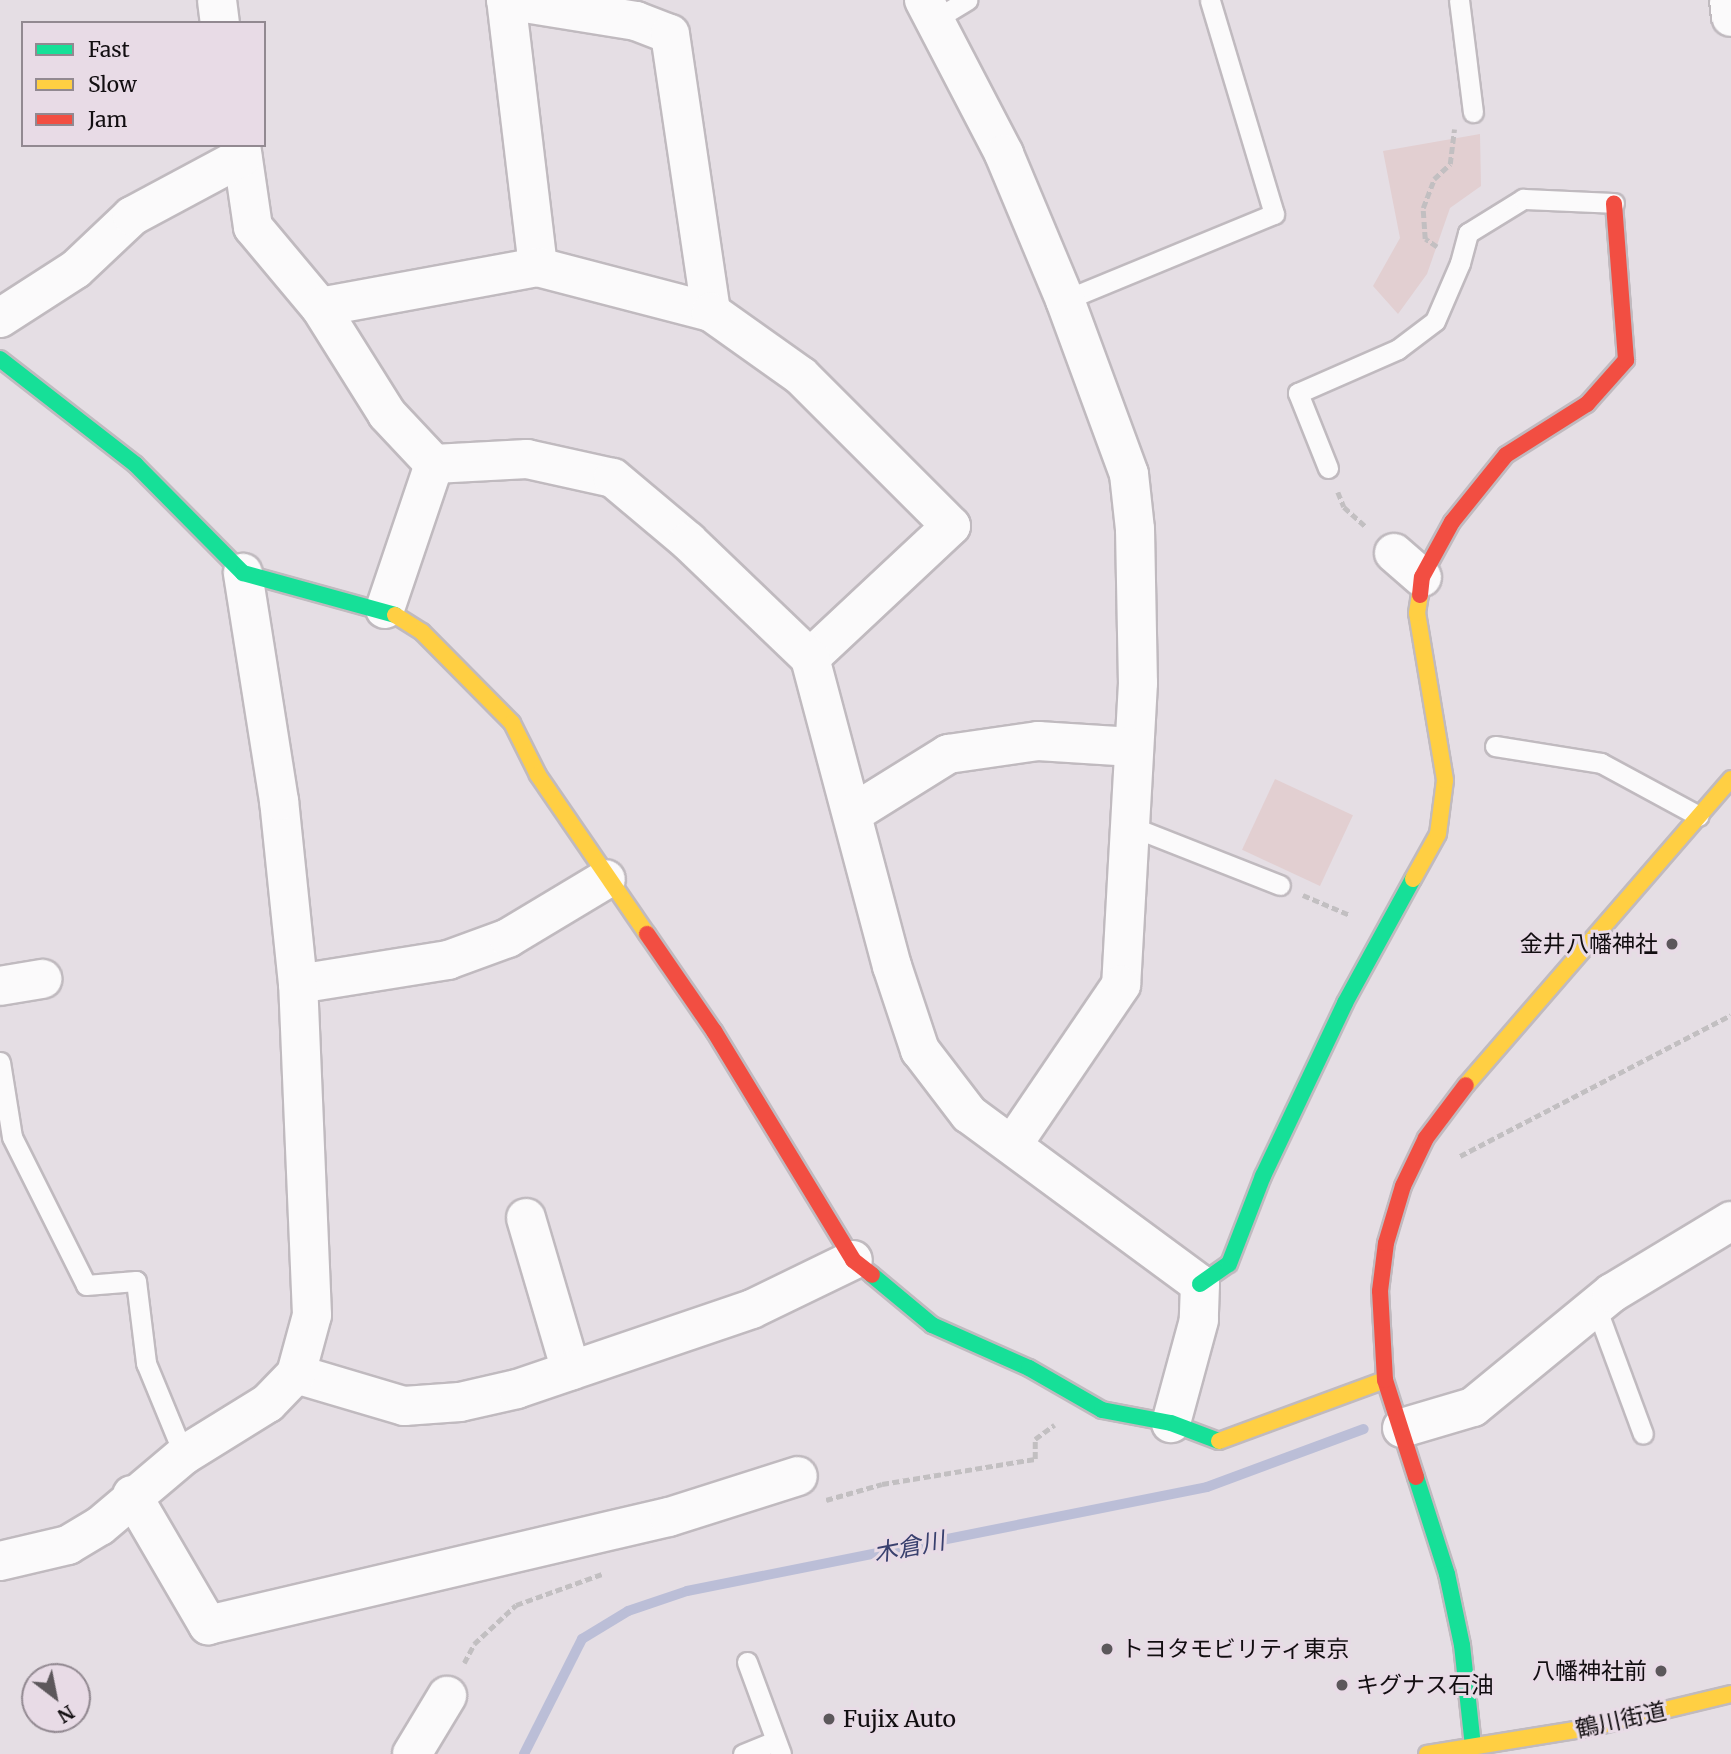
<!DOCTYPE html>
<meta charset="utf-8">
<style>
body{margin:0}
#map{position:relative;width:1731px;height:1754px;overflow:hidden;background:#e5dee4;font-family:Merriweather,"Noto Sans JP",serif}
div>[style]{position:absolute}
.green>*{inset:0;background:#e2cfd1;transform-origin:0 0}
.stream>*{height:10px;margin:-5px;padding:0 5px;transform-origin:5px;border-radius:5px;background:#bbbed7}
.path>*{height:4.5px;margin-top:-2.25px;transform-origin:0;background:repeating-linear-gradient(90deg,#c2bfc1 0 7px,transparent 0 10.5px)}
.roads{filter:drop-shadow(2px 0 #c0babf) drop-shadow(-2px 0 #c0babf) drop-shadow(0 2px #c0babf) drop-shadow(0 -2px #c0babf)}
.lane>*{height:19px;margin:-9.5px;padding:0 9.5px;transform-origin:9.5px;border-radius:9.5px;background:#fbfafb}
.street>*{height:38px;margin:-19px;padding:0 19px;transform-origin:19px;border-radius:19px;background:#fbfafb}
.fast>*{height:16px;margin:-8px;padding:0 8px;transform-origin:8px;border-radius:8px;background:#16e098}
.slow>*{height:16px;margin:-8px;padding:0 8px;transform-origin:8px;border-radius:8px;background:#ffcf43}
.jam>*{height:16px;margin:-8px;padding:0 8px;transform-origin:8px;border-radius:8px;background:#f24e42}
.dots>*{width:19px;height:19px;translate:-50% -50%;box-sizing:border-box;border:4px solid #e8dbe6;border-radius:50%}
span{translate:-50% -50%;white-space:nowrap;text-align:center;line-height:1.15;-webkit-text-stroke:6px #e8dbe6;paint-order:stroke}
.poi-label{font-size:23px;color:#120e11}
.right{translate:-100% -50%;text-align:right}
.left{translate:0 -50%;text-align:left}
.street-label{font-size:23px;color:#120e11}
.water-label{font-size:24px;color:#39406e;font-style:italic}
.legend{position:absolute;left:21px;top:21px;width:245px;height:126px;box-sizing:border-box;background:#e8dbe6;border:2px solid #928991;margin:0;padding:9px 12px;list-style:none;font-size:21px;color:#120e11}
.legend li{display:flex;align-items:center;gap:14px;height:35px}
.legend b{width:35px;border:2px solid #928991}
.north{position:absolute;left:21px;top:1663px;width:70px;height:70px;box-sizing:border-box;background:#e8dbe6;border:2px solid #928991;border-radius:50%;rotate:148deg;font-size:19px;font-weight:700;line-height:28px;text-align:center;color:#120e11}
.north::after{content:'';display:block;margin:auto;width:24px;height:32px;background:#5c575b;clip-path:polygon(50% 0,100% 100%,50% 72%,0 100%)}
</style>
<div id="map">
<div class="green">
<div style="clip-path:polygon(1480px 134px,1481px 186px,1450px 208px,1427px 274px,1398px 314px,1373px 286px,1400px 238px,1383px 151px)"></div>
<div style="left:1275px;top:779px;width:86px;height:78px;rotate:25deg"></div>
</div>
<div class="stream">
<div style="left:524px;top:1754px;width:129px;rotate:-63.2deg"></div>
<div style="left:582px;top:1639px;width:54px;rotate:-31.3deg"></div>
<div style="left:628px;top:1611px;width:62px;rotate:-18.7deg"></div>
<div style="left:687px;top:1591px;width:530px;rotate:-11.31deg"></div>
<div style="left:1207px;top:1487px;width:167px;rotate:-20.3deg"></div>
</div>
<div class="path">
<div style="left:1437px;top:247px;width:14px;rotate:-146deg"></div>
<div style="left:1425px;top:239px;width:31px;rotate:-94deg"></div>
<div style="left:1423px;top:208px;width:31px;rotate:-69deg"></div>
<div style="left:1434px;top:179px;width:22px;rotate:-43deg"></div>
<div style="left:1450px;top:164px;width:35px;rotate:-83deg"></div>
<div style="left:1338px;top:492px;width:16px;rotate:68deg"></div>
<div style="left:1344px;top:507px;width:31px;rotate:42deg"></div>
<div style="left:1303px;top:895px;width:51px;rotate:23.1deg"></div>
<div style="left:1460px;top:1156px;width:305px;rotate:-27.5deg"></div>
<div style="left:826px;top:1500px;width:58px;rotate:-15.9deg"></div>
<div style="left:882px;top:1484px;width:155px;rotate:-9.3deg"></div>
<div style="left:1035px;top:1459px;width:20px;rotate:-90deg"></div>
<div style="left:1035px;top:1439px;width:24px;rotate:-36deg"></div>
<div style="left:464px;top:1663px;width:21px;rotate:-62deg"></div>
<div style="left:474px;top:1644px;width:57px;rotate:-42.9deg"></div>
<div style="left:516px;top:1605px;width:91px;rotate:-19.8deg"></div>
</div>
<div class="roads">
<div class="lane">
<div style="left:1459px;top:0;width:113px;rotate:82.9deg"></div>
<div style="left:934px;top:20px;width:39px;rotate:-31deg"></div>
<div style="left:1065px;top:300px;width:226px;rotate:-22.4deg"></div>
<div style="left:1274px;top:214px;width:223px;rotate:-106.7deg"></div>
<div style="left:1328px;top:468px;width:81px;rotate:-111.8deg"></div>
<div style="left:1298px;top:393px;width:109px;rotate:-23.7deg"></div>
<div style="left:1398px;top:349px;width:46px;rotate:-37.1deg"></div>
<div style="left:1435px;top:321px;width:63px;rotate:-66.7deg"></div>
<div style="left:1460px;top:263px;width:31px;rotate:-75deg"></div>
<div style="left:1468px;top:233px;width:65px;rotate:-31.7deg"></div>
<div style="left:1523px;top:199px;width:91px;rotate:2.5deg"></div>
<div style="left:1495px;top:746px;width:107px;rotate:9.1deg"></div>
<div style="left:1601px;top:763px;width:111px;rotate:28.4deg"></div>
<div style="left:1130px;top:826px;width:161px;rotate:21.5deg"></div>
<div style="left:0;top:1062px;width:76px;rotate:80.9deg"></div>
<div style="left:12px;top:1137px;width:165px;rotate:63.4deg"></div>
<div style="left:86px;top:1285px;width:50px;rotate:-4.6deg"></div>
<div style="left:136px;top:1281px;width:83px;rotate:83deg"></div>
<div style="left:146px;top:1363px;width:100px;rotate:67.6deg"></div>
<div style="left:1596px;top:1307px;width:135px;rotate:69.7deg"></div>
<div style="left:747px;top:1662px;width:98px;rotate:69.7deg"></div>
<div style="left:743px;top:1754px;width:35px;rotate:-22deg"></div>
</div>
<div class="street">
<div style="left:217px;top:0;width:23px;rotate:83deg"></div>
<div style="left:924px;top:0;width:174px;rotate:62.5deg"></div>
<div style="left:1004px;top:154px;width:158px;rotate:67.3deg"></div>
<div style="left:1065px;top:300px;width:185px;rotate:69.8deg"></div>
<div style="left:1129px;top:474px;width:55px;rotate:83.8deg"></div>
<div style="left:1135px;top:529px;width:154px;rotate:88.9deg"></div>
<div style="left:1138px;top:683px;width:302px;rotate:93.2deg"></div>
<div style="left:1121px;top:985px;width:192px;rotate:124.2deg"></div>
<div style="left:1729px;top:0;width:17px;rotate:83deg"></div>
<div style="left:241px;top:145px;width:83px;rotate:81.7deg"></div>
<div style="left:253px;top:227px;width:104px;rotate:50.1deg"></div>
<div style="left:320px;top:307px;width:126px;rotate:57.9deg"></div>
<div style="left:387px;top:414px;width:69px;rotate:46.8deg"></div>
<div style="left:538px;top:267px;width:269px;rotate:-96.8deg"></div>
<div style="left:506px;top:0;width:132px;rotate:9.2deg"></div>
<div style="left:636px;top:21px;width:36px;rotate:21deg"></div>
<div style="left:670px;top:34px;width:281px;rotate:81.6deg"></div>
<div style="left:320px;top:307px;width:222px;rotate:-10.4deg"></div>
<div style="left:538px;top:267px;width:179px;rotate:14.6deg"></div>
<div style="left:711px;top:312px;width:110px;rotate:35.4deg"></div>
<div style="left:801px;top:376px;width:212px;rotate:45deg"></div>
<div style="left:951px;top:526px;width:193px;rotate:136.9deg"></div>
<div style="left:0;top:318px;width:90px;rotate:-32.8deg"></div>
<div style="left:76px;top:269px;width:77px;rotate:-43.4deg"></div>
<div style="left:132px;top:216px;width:125px;rotate:-28.2deg"></div>
<div style="left:1394px;top:553px;width:37px;rotate:41deg"></div>
<div style="left:385px;top:609px;width:153px;rotate:-71.3deg"></div>
<div style="left:434px;top:464px;width:93px;rotate:-3.1deg"></div>
<div style="left:527px;top:459px;width:88px;rotate:12.5deg"></div>
<div style="left:613px;top:478px;width:98px;rotate:40deg"></div>
<div style="left:688px;top:541px;width:169px;rotate:43.8deg"></div>
<div style="left:810px;top:658px;width:319px;rotate:75.1deg"></div>
<div style="left:892px;top:966px;width:89px;rotate:71.6deg"></div>
<div style="left:920px;top:1050px;width:81px;rotate:52.6deg"></div>
<div style="left:969px;top:1114px;width:287px;rotate:36.4deg"></div>
<div style="left:1200px;top:1284px;width:36px;rotate:92deg"></div>
<div style="left:1199px;top:1320px;width:107px;rotate:105.2deg"></div>
<div style="left:855px;top:812px;width:110px;rotate:-31.9deg"></div>
<div style="left:948px;top:754px;width:91px;rotate:-8.2deg"></div>
<div style="left:1038px;top:741px;width:95px;rotate:3.6deg"></div>
<div style="left:298px;top:984px;width:152px;rotate:-9.1deg"></div>
<div style="left:448px;top:960px;width:64px;rotate:-20.1deg"></div>
<div style="left:508px;top:938px;width:114px;rotate:-31deg"></div>
<div style="left:0;top:986px;width:43px;rotate:-9.5deg"></div>
<div style="left:526px;top:1218px;width:159px;rotate:73.6deg"></div>
<div style="left:296px;top:1374px;width:113px;rotate:16.5deg"></div>
<div style="left:404px;top:1406px;width:56px;rotate:-4.1deg"></div>
<div style="left:460px;top:1402px;width:58px;rotate:-12.8deg"></div>
<div style="left:517px;top:1389px;width:248px;rotate:-18.8deg"></div>
<div style="left:752px;top:1309px;width:112px;rotate:-25.9deg"></div>
<div style="left:1402px;top:1428px;width:74px;rotate:-16.5deg"></div>
<div style="left:1473px;top:1407px;width:180px;rotate:-39.4deg"></div>
<div style="left:1612px;top:1293px;width:139px;rotate:-31.2deg"></div>
<div style="left:132px;top:1495px;width:151px;rotate:59.7deg"></div>
<div style="left:208px;top:1625px;width:473px;rotate:-13.2deg"></div>
<div style="left:669px;top:1517px;width:135px;rotate:-17.6deg"></div>
<div style="left:0;top:1561px;width:70px;rotate:-13.2deg"></div>
<div style="left:68px;top:1545px;width:37px;rotate:-31deg"></div>
<div style="left:100px;top:1526px;width:110px;rotate:-40.2deg"></div>
<div style="left:184px;top:1455px;width:99px;rotate:-31.8deg"></div>
<div style="left:268px;top:1403px;width:40px;rotate:-46deg"></div>
<div style="left:296px;top:1374px;width:61px;rotate:-74.8deg"></div>
<div style="left:312px;top:1315px;width:331px;rotate:-92.4deg"></div>
<div style="left:298px;top:984px;width:184px;rotate:-95.9deg"></div>
<div style="left:279px;top:801px;width:231px;rotate:-99deg"></div>
<div style="left:412px;top:1754px;width:68px;rotate:-58.9deg"></div>
</div>
<div class="fast">
<div style="left:0;top:359px;width:172px;rotate:37.9deg"></div>
<div style="left:136px;top:465px;width:152px;rotate:45.3deg"></div>
<div style="left:243px;top:573px;width:158px;rotate:15.4deg"></div>
<div style="left:872px;top:1275px;width:78px;rotate:39.8deg"></div>
<div style="left:932px;top:1325px;width:106px;rotate:23.9deg"></div>
<div style="left:1029px;top:1368px;width:84px;rotate:29.9deg"></div>
<div style="left:1102px;top:1410px;width:70px;rotate:10.7deg"></div>
<div style="left:1171px;top:1423px;width:51px;rotate:20.6deg"></div>
<div style="left:1200px;top:1284px;width:35px;rotate:-35deg"></div>
<div style="left:1229px;top:1264px;width:94px;rotate:-68.9deg"></div>
<div style="left:1263px;top:1176px;width:191px;rotate:-64.6deg"></div>
<div style="left:1345px;top:1003px;width:141px;rotate:-61.3deg"></div>
<div style="left:1416px;top:1477px;width:102px;rotate:72.3deg"></div>
<div style="left:1447px;top:1574px;width:73px;rotate:78.1deg"></div>
<div style="left:1462px;top:1645px;width:102px;rotate:83.8deg"></div>
</div>
<div class="slow">
<div style="left:395px;top:615px;width:32px;rotate:32deg"></div>
<div style="left:422px;top:632px;width:128px;rotate:45.3deg"></div>
<div style="left:512px;top:723px;width:58px;rotate:63.4deg"></div>
<div style="left:538px;top:775px;width:193px;rotate:55.6deg"></div>
<div style="left:1413px;top:879px;width:51px;rotate:-60.9deg"></div>
<div style="left:1438px;top:834px;width:54px;rotate:-82.6deg"></div>
<div style="left:1445px;top:780px;width:169px;rotate:-99.5deg"></div>
<div style="left:1417px;top:613px;width:18px;rotate:-81deg"></div>
<div style="left:1466px;top:1085px;width:405px;rotate:-49.1deg"></div>
<div style="left:1219px;top:1441px;width:177px;rotate:-20.2deg"></div>
<div style="left:1427px;top:1754px;width:169px;rotate:-9.2deg"></div>
<div style="left:1594px;top:1727px;width:141px;rotate:-13.5deg"></div>
</div>
<div class="jam">
<div style="left:1420px;top:595px;width:18px;rotate:-84deg"></div>
<div style="left:1422px;top:577px;width:63px;rotate:-61.4deg"></div>
<div style="left:1452px;top:522px;width:86px;rotate:-51.1deg"></div>
<div style="left:1506px;top:455px;width:96px;rotate:-32.2deg"></div>
<div style="left:1587px;top:404px;width:59px;rotate:-48.4deg"></div>
<div style="left:1626px;top:360px;width:157px;rotate:-94.4deg"></div>
<div style="left:647px;top:934px;width:118px;rotate:55.4deg"></div>
<div style="left:714px;top:1031px;width:268px;rotate:58.7deg"></div>
<div style="left:853px;top:1260px;width:24px;rotate:38deg"></div>
<div style="left:1416px;top:1477px;width:102px;rotate:-107.7deg"></div>
<div style="left:1385px;top:1380px;width:89px;rotate:-93.2deg"></div>
<div style="left:1380px;top:1291px;width:48px;rotate:-82.9deg"></div>
<div style="left:1386px;top:1243px;width:59px;rotate:-73.4deg"></div>
<div style="left:1403px;top:1186px;width:53px;rotate:-64.4deg"></div>
<div style="left:1426px;top:1138px;width:66px;rotate:-53deg"></div>
</div>
</div>
<div class="dots">
<div style="left:1672px;top:944px;background:#5c575b"></div>
<div style="left:1107px;top:1649px;background:#5c575b"></div>
<div style="left:1661px;top:1671px;background:#5c575b"></div>
<div style="left:1342px;top:1685px;background:#5c575b"></div>
<div style="left:829px;top:1719px;background:#5c575b"></div>
</div>
<div class="poi-label">
<span class="right" style="left:1658px;top:944px">金井八幡神社</span>
<span class="left" style="left:1121px;top:1649px">トヨタモビリティ東京</span>
<span class="right" style="left:1647px;top:1671px">八幡神社前</span>
<span class="left" style="left:1356px;top:1685px">キグナス石油</span>
<span class="left" style="left:843px;top:1719px">Fujix Auto</span>
</div>
<div class="street-label">
<span style="left:1621px;top:1720px;rotate:-12deg">鶴川街道</span>
</div>
<div class="water-label">
<span style="left:909px;top:1547px;rotate:-11deg">木倉川</span>
</div>
<ul class="legend">
<li><b style="height:9px;background:#16e098"></b>Fast</li>
<li><b style="height:9px;background:#ffcf43"></b>Slow</li>
<li><b style="height:9px;background:#f24e42"></b>Jam</li>
</ul>
<div class="north">N</div>
</div>
